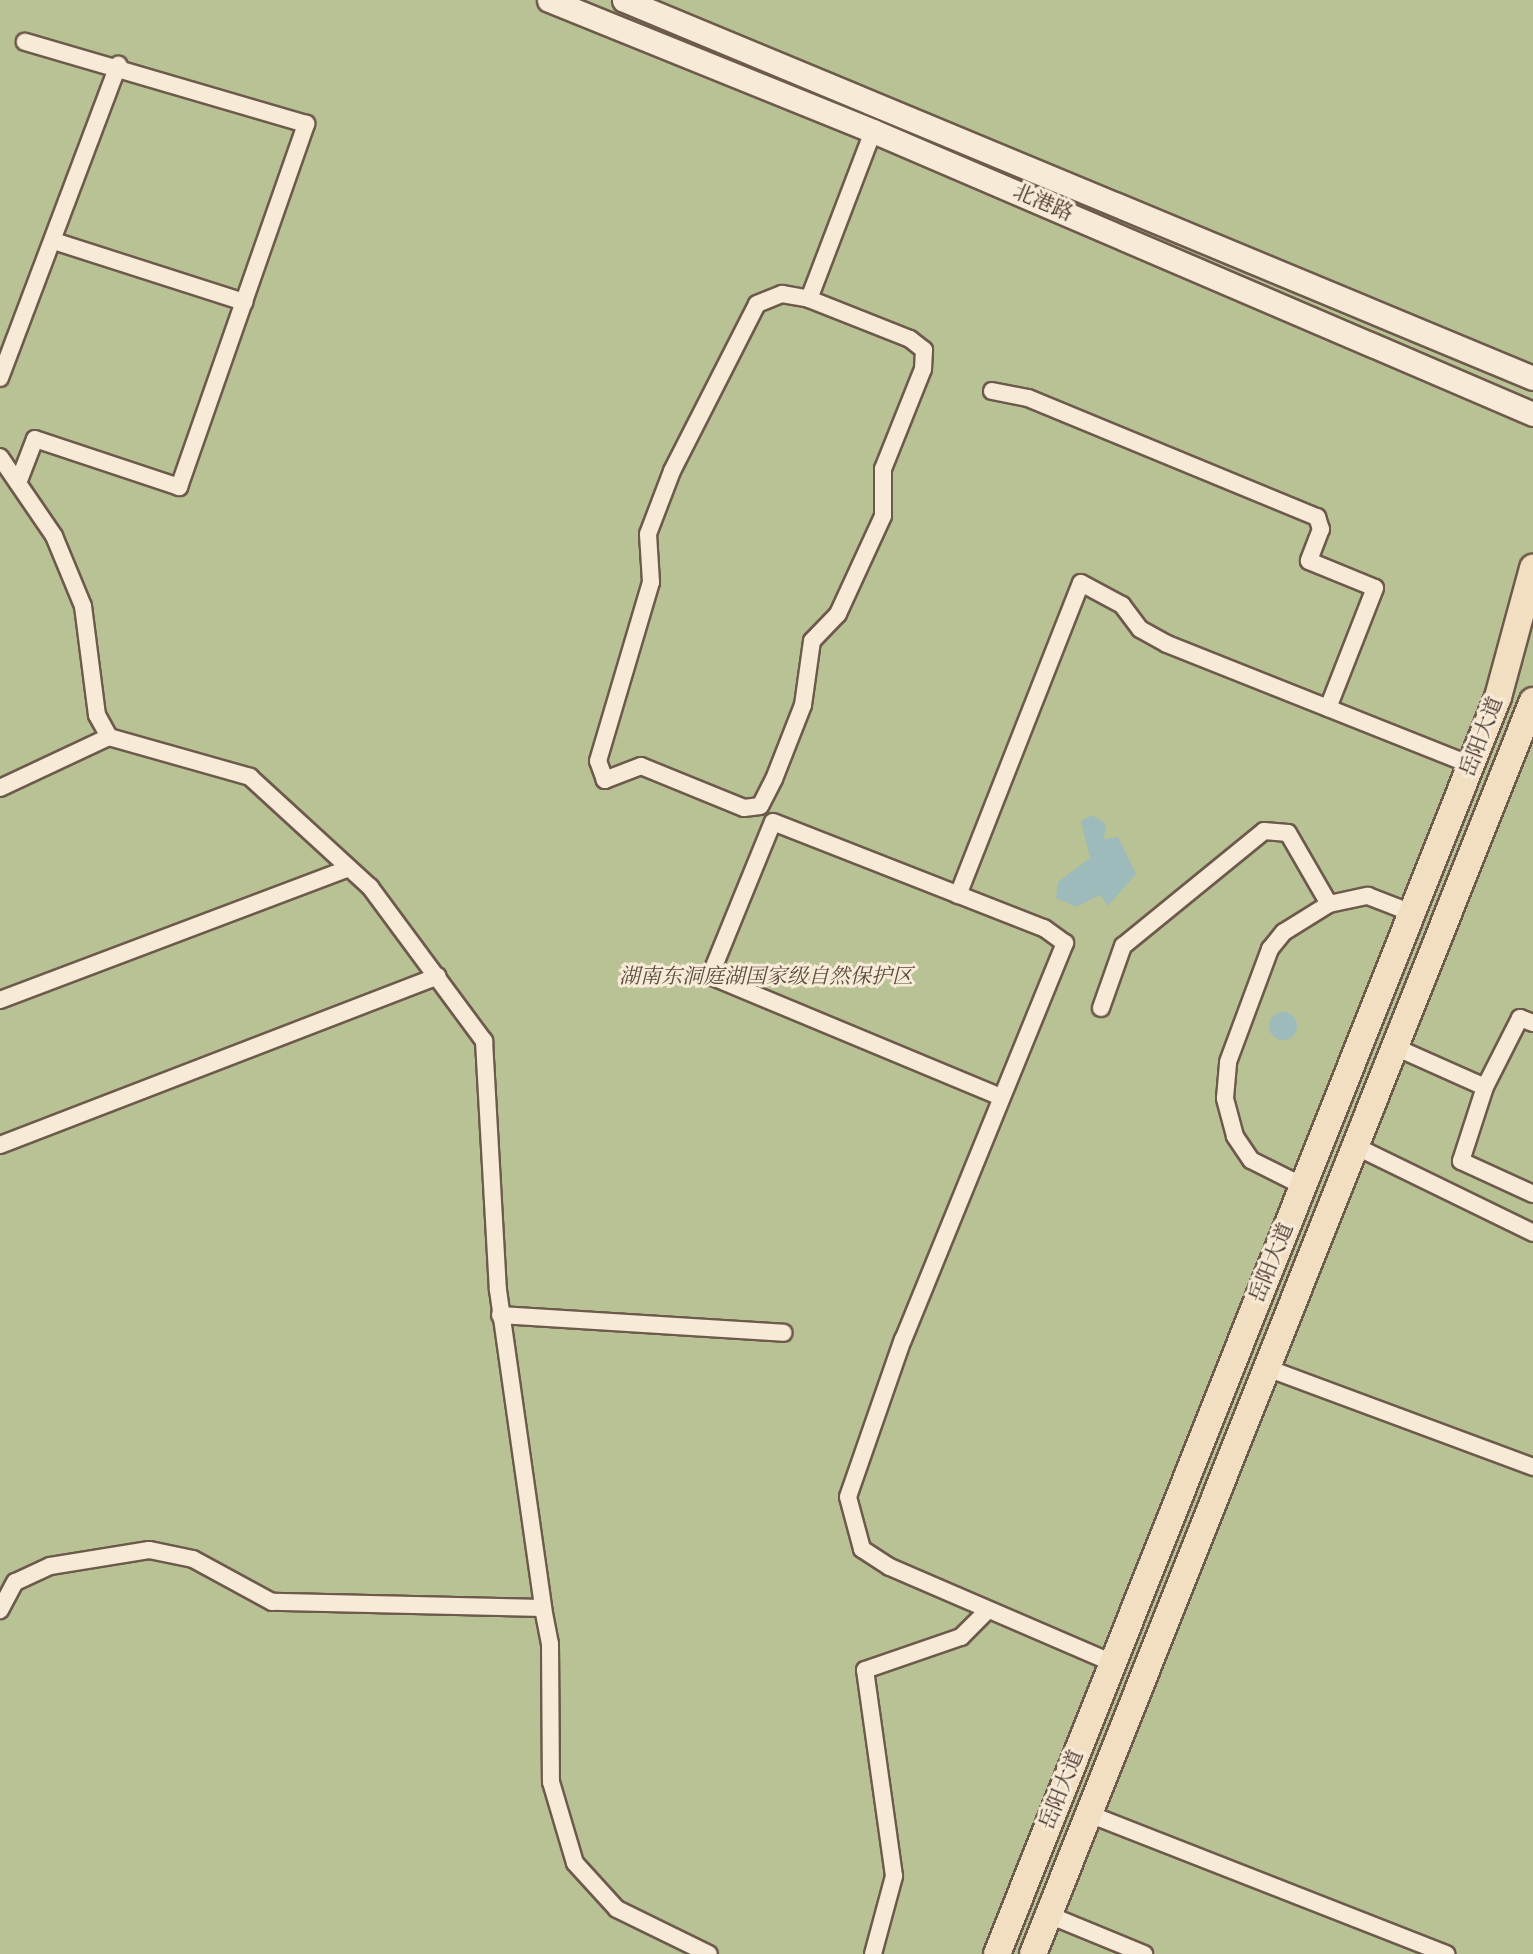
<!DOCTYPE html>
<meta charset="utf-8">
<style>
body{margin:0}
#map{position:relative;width:1533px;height:1954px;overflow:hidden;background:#f2dfc1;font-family:"Libre Bodoni","Noto Serif SC",serif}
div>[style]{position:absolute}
.green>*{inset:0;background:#b8c294;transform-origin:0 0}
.water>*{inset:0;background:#9dbbbb}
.round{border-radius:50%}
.roads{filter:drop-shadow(2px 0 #6e5a4c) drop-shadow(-2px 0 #6e5a4c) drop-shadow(0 2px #6e5a4c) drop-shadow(0 -2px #6e5a4c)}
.street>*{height:16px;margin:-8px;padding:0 8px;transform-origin:8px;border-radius:8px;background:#f7ead7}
.secondary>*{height:23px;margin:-11.5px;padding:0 11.5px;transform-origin:11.5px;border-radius:11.5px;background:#f7ead7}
.primary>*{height:26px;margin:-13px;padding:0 13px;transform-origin:13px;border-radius:13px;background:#f2dfc1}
span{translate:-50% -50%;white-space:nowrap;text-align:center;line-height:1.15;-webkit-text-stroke:6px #f7ead7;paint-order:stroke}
.street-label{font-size:21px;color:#422d25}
.park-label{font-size:21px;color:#5a4b3b;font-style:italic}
</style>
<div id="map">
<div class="green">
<div style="left:0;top:0;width:1533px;height:1954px"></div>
</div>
<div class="water">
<div style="clip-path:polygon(1092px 815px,1106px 824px,1104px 839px,1118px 837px,1136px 874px,1108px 906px,1100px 895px,1076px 907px,1056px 898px,1058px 882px,1090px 858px,1081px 821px)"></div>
<div class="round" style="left:1269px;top:1012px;width:28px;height:28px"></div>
</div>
<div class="roads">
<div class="street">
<div style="left:54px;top:241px;width:200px;rotate:17.8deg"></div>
<div style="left:809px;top:299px;width:109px;rotate:21.6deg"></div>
<div style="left:910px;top:339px;width:18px;rotate:38deg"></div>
<div style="left:924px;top:350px;width:19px;rotate:93deg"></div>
<div style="left:923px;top:369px;width:108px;rotate:111.8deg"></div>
<div style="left:883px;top:469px;width:47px;rotate:90deg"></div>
<div style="left:883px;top:516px;width:108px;rotate:114.7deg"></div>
<div style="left:838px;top:614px;width:37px;rotate:134deg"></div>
<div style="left:812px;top:641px;width:65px;rotate:98deg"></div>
<div style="left:803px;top:705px;width:79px;rotate:111.4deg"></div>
<div style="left:774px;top:779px;width:30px;rotate:117deg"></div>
<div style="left:760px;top:806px;width:16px;rotate:173deg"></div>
<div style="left:744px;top:808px;width:111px;rotate:-157.8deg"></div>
<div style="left:641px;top:766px;width:39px;rotate:159deg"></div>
<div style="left:605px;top:780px;width:20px;rotate:-110deg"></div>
<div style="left:598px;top:761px;width:187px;rotate:-73.5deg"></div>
<div style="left:651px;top:582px;width:48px;rotate:-93.6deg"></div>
<div style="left:648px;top:534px;width:67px;rotate:-69.1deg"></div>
<div style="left:672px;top:471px;width:187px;rotate:-63deg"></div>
<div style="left:757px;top:304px;width:27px;rotate:-22deg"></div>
<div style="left:782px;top:294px;width:27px;rotate:10deg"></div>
<div style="left:809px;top:299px;width:180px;rotate:-69.1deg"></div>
<div style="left:0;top:378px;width:335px;rotate:-69.3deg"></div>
<div style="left:992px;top:391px;width:37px;rotate:11deg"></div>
<div style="left:1028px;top:398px;width:313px;rotate:22.4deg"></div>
<div style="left:1317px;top:517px;width:13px;rotate:72deg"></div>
<div style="left:1321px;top:529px;width:34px;rotate:111deg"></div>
<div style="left:1309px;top:561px;width:71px;rotate:22.2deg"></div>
<div style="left:1375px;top:588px;width:129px;rotate:111.4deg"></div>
<div style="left:0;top:457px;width:96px;rotate:55.6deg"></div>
<div style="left:54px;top:536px;width:76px;rotate:67.5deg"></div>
<div style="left:83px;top:606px;width:110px;rotate:82.7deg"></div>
<div style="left:97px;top:715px;width:25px;rotate:61deg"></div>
<div style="left:109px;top:737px;width:147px;rotate:15.8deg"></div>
<div style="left:250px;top:777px;width:163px;rotate:42.5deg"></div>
<div style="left:370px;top:887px;width:192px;rotate:53.5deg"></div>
<div style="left:484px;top:1041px;width:249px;rotate:86.8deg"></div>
<div style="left:498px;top:1290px;width:321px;rotate:81.9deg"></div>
<div style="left:543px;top:1608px;width:271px;rotate:-178.7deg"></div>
<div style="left:272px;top:1602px;width:90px;rotate:-151.4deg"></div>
<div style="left:193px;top:1559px;width:45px;rotate:-168.4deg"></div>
<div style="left:149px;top:1550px;width:100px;rotate:170.8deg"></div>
<div style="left:50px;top:1566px;width:38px;rotate:155deg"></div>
<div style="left:15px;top:1582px;width:32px;rotate:118deg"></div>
<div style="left:18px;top:483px;width:47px;rotate:-68.9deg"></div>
<div style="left:35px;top:439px;width:152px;rotate:18.4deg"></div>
<div style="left:179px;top:487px;width:385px;rotate:-70.7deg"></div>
<div style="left:306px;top:124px;width:293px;rotate:-163.7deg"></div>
<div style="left:0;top:788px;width:120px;rotate:-25.1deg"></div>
<div style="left:958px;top:895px;width:335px;rotate:-68.5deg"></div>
<div style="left:1081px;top:583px;width:47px;rotate:28.2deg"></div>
<div style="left:1122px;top:605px;width:30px;rotate:53deg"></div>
<div style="left:1140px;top:629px;width:31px;rotate:29deg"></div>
<div style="left:1167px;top:644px;width:327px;rotate:21.7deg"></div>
<div style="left:0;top:1000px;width:371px;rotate:-20.7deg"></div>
<div style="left:1101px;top:1008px;width:66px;rotate:-70.5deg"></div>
<div style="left:1123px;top:946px;width:182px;rotate:-39.2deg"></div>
<div style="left:1264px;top:831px;width:24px;rotate:5deg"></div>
<div style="left:1288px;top:833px;width:82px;rotate:60deg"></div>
<div style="left:1329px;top:904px;width:40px;rotate:-12deg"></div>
<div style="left:1368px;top:896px;width:47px;rotate:21.1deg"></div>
<div style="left:1533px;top:1023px;width:14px;rotate:-159deg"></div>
<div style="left:1520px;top:1018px;width:77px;rotate:116.9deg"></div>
<div style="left:1485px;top:1087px;width:78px;rotate:108deg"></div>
<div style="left:1461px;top:1161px;width:79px;rotate:24.6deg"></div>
<div style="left:1395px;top:1047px;width:98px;rotate:24deg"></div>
<div style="left:1001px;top:1097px;width:315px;rotate:-157.4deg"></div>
<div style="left:710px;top:976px;width:166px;rotate:-67.8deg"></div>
<div style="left:773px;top:822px;width:291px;rotate:21.4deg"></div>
<div style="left:1044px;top:928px;width:26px;rotate:36deg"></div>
<div style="left:1065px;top:943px;width:428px;rotate:112.2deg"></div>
<div style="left:903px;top:1339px;width:167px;rotate:109.2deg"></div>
<div style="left:848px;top:1497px;width:54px;rotate:74.9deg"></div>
<div style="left:862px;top:1549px;width:33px;rotate:33deg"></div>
<div style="left:890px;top:1567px;width:243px;rotate:23.3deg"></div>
<div style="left:0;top:1145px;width:469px;rotate:-21.1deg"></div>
<div style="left:1355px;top:1146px;width:198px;rotate:26deg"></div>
<div style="left:1303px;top:1186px;width:58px;rotate:-153.4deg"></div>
<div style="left:1251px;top:1160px;width:29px;rotate:-124deg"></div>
<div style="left:1235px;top:1136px;width:39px;rotate:-105deg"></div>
<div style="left:1225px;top:1098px;width:36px;rotate:-85deg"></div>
<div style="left:1228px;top:1062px;width:121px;rotate:-69.6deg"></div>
<div style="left:1270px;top:949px;width:22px;rotate:-51deg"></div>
<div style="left:1284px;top:932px;width:53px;rotate:-31.9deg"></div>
<div style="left:500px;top:1315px;width:284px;rotate:3.6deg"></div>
<div style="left:1267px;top:1368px;width:284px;rotate:20.4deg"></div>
<div style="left:543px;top:1608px;width:37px;rotate:79deg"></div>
<div style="left:550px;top:1644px;width:138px;rotate:89.6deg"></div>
<div style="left:551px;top:1782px;width:84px;rotate:73.5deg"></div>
<div style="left:575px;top:1863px;width:62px;rotate:47.6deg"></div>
<div style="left:617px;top:1909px;width:102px;rotate:26.1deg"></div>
<div style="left:1089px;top:1814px;width:384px;rotate:21.4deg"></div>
<div style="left:1049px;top:1915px;width:103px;rotate:22.3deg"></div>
<div style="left:873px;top:1954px;width:81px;rotate:-74.9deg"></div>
<div style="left:894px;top:1876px;width:208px;rotate:-98deg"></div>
<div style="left:865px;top:1670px;width:102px;rotate:-19deg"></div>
<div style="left:961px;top:1637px;width:38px;rotate:-45deg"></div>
</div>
<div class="secondary">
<div style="left:549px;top:0;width:349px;rotate:22deg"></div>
<div style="left:873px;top:131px;width:718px;rotate:23.21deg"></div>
<div style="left:624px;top:0;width:984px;rotate:22.58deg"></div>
</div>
<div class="primary">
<div style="left:997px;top:1954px;width:1353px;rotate:-68.27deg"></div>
<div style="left:1498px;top:697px;width:134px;rotate:-74.8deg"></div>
<div style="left:1033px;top:1954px;width:1349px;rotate:-68.25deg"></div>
</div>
</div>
<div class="street-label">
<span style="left:1043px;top:203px;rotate:23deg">北港路</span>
<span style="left:1482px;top:737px;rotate:-69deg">岳阳大道</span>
<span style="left:1272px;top:1263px;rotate:-68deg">岳阳大道</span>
<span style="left:1062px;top:1790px;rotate:-68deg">岳阳大道</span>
</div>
<div class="park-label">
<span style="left:766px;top:977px">湖南东洞庭湖国家级自然保护区</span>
</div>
</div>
